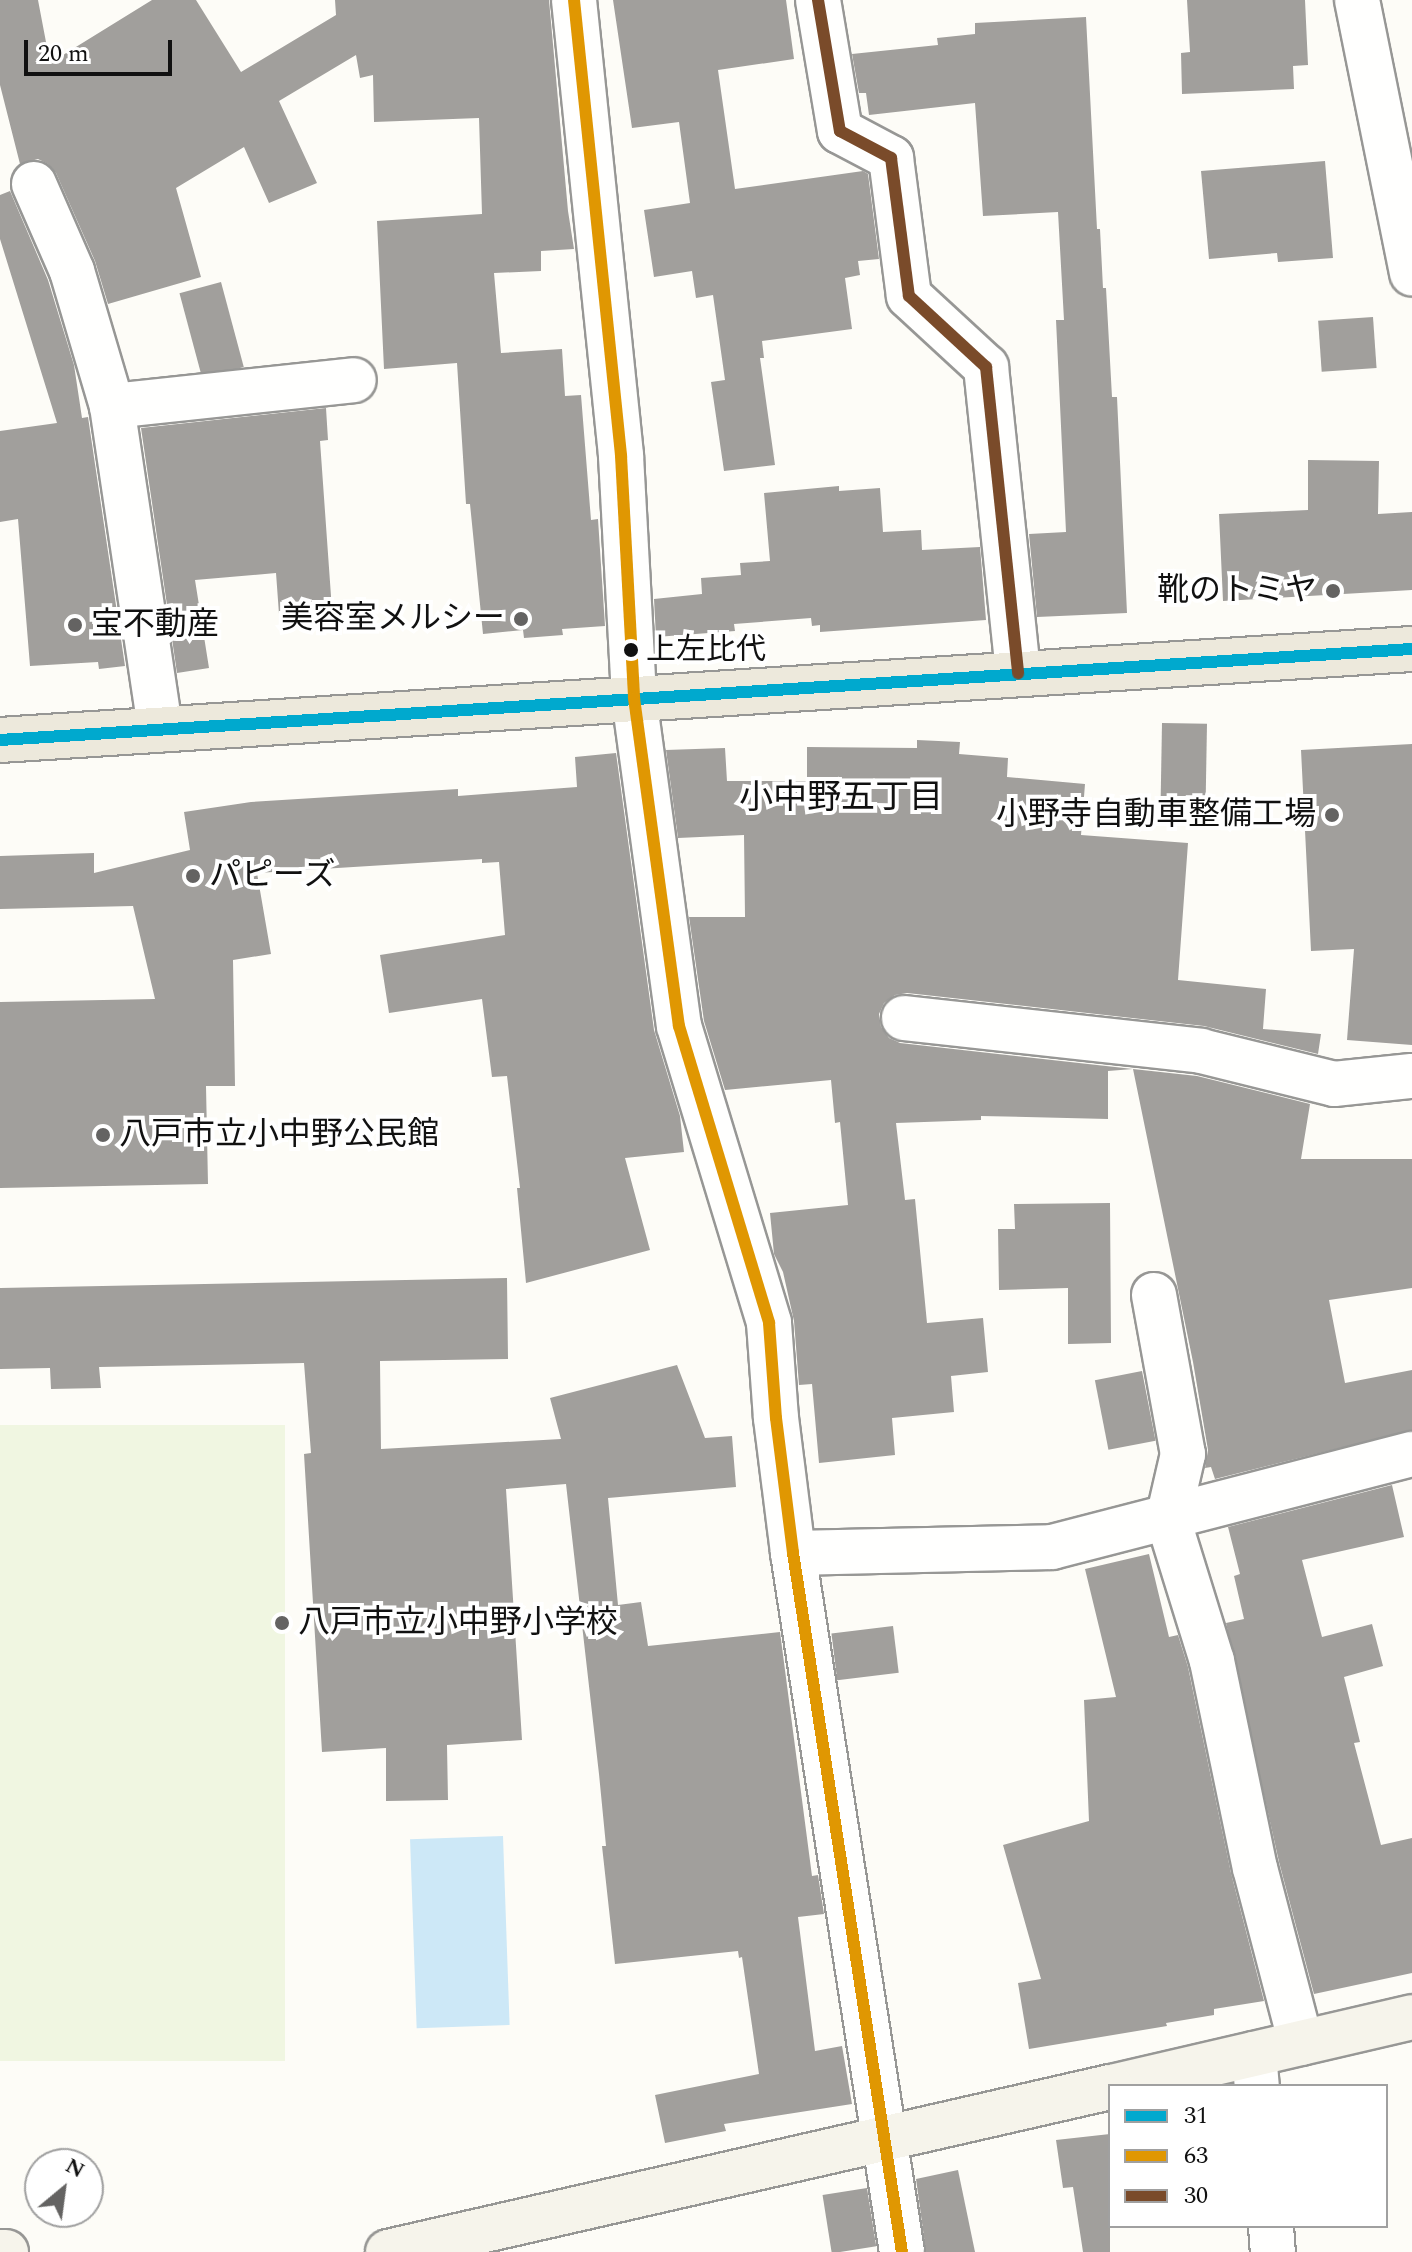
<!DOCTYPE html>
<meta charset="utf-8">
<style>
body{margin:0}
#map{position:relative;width:1412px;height:2252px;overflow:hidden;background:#fdfcf7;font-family:Spectral,"Noto Sans JP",serif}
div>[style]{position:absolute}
.pitch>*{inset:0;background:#f0f6e1;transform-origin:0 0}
.water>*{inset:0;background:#cde8f7;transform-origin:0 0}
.building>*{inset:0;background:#a19f9c;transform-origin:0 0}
.roads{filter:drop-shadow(2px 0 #979795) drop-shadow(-2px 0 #979795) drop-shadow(0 2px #979795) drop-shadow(0 -2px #979795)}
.street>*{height:44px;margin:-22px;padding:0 22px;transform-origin:22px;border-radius:22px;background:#fffffe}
.secondary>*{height:44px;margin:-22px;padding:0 22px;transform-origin:22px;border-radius:22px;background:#f6f4eb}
.primary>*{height:44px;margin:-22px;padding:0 22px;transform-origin:22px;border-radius:22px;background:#ede9dc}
.bus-1>*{height:12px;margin:-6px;padding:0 6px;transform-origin:6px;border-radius:6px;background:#00a9ce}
.bus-2>*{height:12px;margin:-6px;padding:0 6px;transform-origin:6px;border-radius:6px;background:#e09702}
.bus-3>*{height:12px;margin:-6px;padding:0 6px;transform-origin:6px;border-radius:6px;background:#7a4b2a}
.dots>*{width:22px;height:22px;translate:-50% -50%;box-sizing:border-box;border:4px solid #fff;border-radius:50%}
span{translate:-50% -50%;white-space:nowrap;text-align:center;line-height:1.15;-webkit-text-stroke:8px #fff;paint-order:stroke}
.bus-label{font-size:30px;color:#111}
.left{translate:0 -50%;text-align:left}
.poi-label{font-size:32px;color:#111}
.right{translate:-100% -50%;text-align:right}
.neighbourhood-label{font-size:34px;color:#111}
.legend{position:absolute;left:1108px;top:2084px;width:280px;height:144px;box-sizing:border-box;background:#fff;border:2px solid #a0a0a0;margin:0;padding:10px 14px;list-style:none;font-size:24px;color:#111}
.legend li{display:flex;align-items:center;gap:16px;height:40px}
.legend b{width:40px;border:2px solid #a0a0a0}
.north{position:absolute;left:24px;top:2148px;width:80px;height:80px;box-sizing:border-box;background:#fff;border:2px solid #a0a0a0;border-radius:50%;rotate:29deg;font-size:22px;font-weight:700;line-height:32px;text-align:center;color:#111}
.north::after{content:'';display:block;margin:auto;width:28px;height:36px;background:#646362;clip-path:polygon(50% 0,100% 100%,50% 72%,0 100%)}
.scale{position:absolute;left:24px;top:40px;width:148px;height:36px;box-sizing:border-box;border:4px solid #111;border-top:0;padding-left:10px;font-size:24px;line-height:28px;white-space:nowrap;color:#111;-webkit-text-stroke:6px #fff;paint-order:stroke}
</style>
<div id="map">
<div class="pitch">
<div style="left:0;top:1425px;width:285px;height:636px"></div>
</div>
<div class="water">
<div style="left:503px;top:1836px;width:189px;height:93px;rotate:88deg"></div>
</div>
<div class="building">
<div style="clip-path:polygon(0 0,38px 0,50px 63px,152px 0,196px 0,241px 72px,336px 15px,335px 0,549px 0,568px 211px,574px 249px,541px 251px,541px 271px,494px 273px,501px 353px,562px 349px,565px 396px,581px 395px,591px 520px,598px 519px,605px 626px,562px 629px,563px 635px,524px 638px,523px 630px,483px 634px,470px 504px,466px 504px,457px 363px,384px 369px,377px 221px,482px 214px,479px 118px,374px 122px,373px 75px,360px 78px,356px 55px,279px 101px,317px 183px,269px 203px,244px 147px,176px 188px,201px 277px,108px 304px,95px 261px,56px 173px,48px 164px,38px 159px,20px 164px,0 85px)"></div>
<div style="clip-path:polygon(613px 0,786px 0,794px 59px,718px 70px,735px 189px,863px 171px,868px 174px,879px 259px,858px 261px,860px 275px,845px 278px,852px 329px,762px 341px,764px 358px,760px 358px,775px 465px,724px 471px,711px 382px,725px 380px,713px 295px,696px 298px,692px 271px,654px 277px,644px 210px,690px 203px,679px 122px,632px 128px)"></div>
<div style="clip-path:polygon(1187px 0,1305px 0,1308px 65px,1293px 66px,1294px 89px,1182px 94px,1181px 53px,1190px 52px)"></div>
<div style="clip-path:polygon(1086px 17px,1097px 229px,1100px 229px,1103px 288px,1106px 288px,1112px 397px,1117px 397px,1127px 613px,1037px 617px,1029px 534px,1066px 532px,1056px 320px,1064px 320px,1058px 212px,983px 216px,975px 103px,869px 115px,866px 93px,859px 93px,852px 54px,938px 45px,937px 38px,975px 34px,975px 23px)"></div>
<div style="clip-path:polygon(1325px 161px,1333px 258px,1278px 262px,1277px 253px,1209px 259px,1201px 171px)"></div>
<div style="clip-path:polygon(10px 191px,48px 280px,74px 365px,82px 418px,88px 417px,125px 666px,99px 669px,98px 662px,30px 666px,18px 519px,0 522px,0 431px,57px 423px,0 239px,0 195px)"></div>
<div style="left:221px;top:282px;width:88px;height:43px;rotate:75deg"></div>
<div style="left:1373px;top:317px;width:51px;height:55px;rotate:86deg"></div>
<div style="clip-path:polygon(326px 408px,328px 440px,320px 441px,332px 610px,279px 614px,276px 573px,195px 580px,209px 668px,177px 673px,141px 428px)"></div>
<div style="clip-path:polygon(1308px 460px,1379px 461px,1378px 514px,1412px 512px,1412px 590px,1223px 601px,1219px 514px,1308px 510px)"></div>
<div style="clip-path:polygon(839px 486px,839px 491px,880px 488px,883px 532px,921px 530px,922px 550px,980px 547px,986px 620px,820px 632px,820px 625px,812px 626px,811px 618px,734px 624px,735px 631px,656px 637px,654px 599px,702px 594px,701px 578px,741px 575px,740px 563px,770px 561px,764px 493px)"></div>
<div style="left:1162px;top:723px;width:45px;height:77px;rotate:1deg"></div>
<div style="clip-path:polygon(917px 740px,960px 742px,959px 754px,1008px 758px,1007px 777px,1085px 784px,1081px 835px,1188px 843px,1178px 980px,1266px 989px,1263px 1029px,1321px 1034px,1318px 1054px,1204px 1026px,907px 993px,895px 995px,884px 1003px,879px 1014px,881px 1027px,889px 1038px,900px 1043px,1133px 1069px,1108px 1071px,1108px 1119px,981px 1116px,981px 1120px,896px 1123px,905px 1200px,915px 1199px,927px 1323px,983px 1318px,988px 1372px,951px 1376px,954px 1412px,892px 1418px,895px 1455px,819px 1463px,812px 1384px,799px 1385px,794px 1321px,783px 1272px,774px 1254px,770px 1213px,848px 1205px,840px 1122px,835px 1123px,831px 1080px,725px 1090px,704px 1021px,689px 917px,745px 917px,744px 835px,678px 838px,666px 750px,725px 748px,727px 781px,807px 781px,807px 747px,917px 748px)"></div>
<div style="clip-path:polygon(1412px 744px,1412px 1045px,1347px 1040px,1354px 949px,1311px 951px,1301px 750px)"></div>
<div style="clip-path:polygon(616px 753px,654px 1030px,680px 1116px,684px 1152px,625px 1158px,650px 1250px,526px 1283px,517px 1188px,520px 1188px,507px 1076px,492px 1077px,482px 999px,389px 1013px,380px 955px,505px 935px,499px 862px,482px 863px,482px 859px,257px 873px,271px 954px,233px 960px,235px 1086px,206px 1086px,208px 1184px,0 1188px,0 1002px,155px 999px,133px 906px,0 909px,0 856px,94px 853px,94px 873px,190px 850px,184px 812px,251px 802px,458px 789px,458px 796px,577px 787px,575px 757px)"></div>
<div style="clip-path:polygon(1133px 1069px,1197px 1076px,1310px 1104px,1301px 1159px,1412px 1159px,1412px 1288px,1329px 1300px,1345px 1383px,1412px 1370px,1412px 1430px,1215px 1479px,1211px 1467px,1205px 1468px,1208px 1450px,1193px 1362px)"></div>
<div style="clip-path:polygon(1110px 1203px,1111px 1343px,1068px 1344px,1068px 1288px,999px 1290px,998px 1229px,1015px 1229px,1014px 1204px)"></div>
<div style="clip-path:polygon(507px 1278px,508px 1359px,380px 1361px,381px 1449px,561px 1439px,550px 1398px,677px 1365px,705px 1438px,732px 1436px,736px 1487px,608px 1498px,618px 1605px,641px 1602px,648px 1646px,780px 1632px,812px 1876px,818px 1875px,824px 1914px,798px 1917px,815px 2051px,842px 2046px,852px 2104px,724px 2124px,726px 2131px,665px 2143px,655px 2095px,759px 2074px,742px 1957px,739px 1958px,738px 1951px,615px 1964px,602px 1846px,606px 1846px,599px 1774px,566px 1484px,506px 1489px,522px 1740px,447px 1745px,448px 1800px,386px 1801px,386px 1748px,322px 1752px,304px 1454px,311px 1453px,304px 1363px,99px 1367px,101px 1388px,51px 1389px,50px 1368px,0 1369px,0 1288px)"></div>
<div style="left:1142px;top:1371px;width:71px;height:48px;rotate:79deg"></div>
<div style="clip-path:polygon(1392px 1485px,1404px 1537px,1302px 1560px,1322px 1637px,1372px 1624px,1383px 1666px,1344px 1677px,1360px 1742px,1354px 1743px,1381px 1845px,1412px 1838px,1412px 1973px,1314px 1994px,1279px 1862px,1226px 1623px,1244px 1619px,1234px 1576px,1240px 1574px,1228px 1527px)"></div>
<div style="clip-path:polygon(1149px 1554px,1169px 1637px,1178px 1635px,1188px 1667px,1231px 1873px,1264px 2001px,1214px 2009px,1214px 2015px,1166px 2023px,1167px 2026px,1029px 2049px,1018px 1983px,1041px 1979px,1003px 1845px,1089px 1821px,1084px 1700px,1116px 1697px,1085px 1569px)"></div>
<div style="left:893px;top:1626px;width:47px;height:62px;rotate:83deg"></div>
<div style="clip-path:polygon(1110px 2134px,1110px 2252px,1083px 2252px,1073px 2187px,1063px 2188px,1056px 2140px)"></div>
<div style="clip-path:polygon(958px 2170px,975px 2252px,926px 2252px,916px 2179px)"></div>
<div style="left:867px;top:2188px;width:59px;height:45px;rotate:81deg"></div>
</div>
<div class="roads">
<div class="street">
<div style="left:574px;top:0;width:458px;rotate:84.1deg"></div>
<div style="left:621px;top:456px;width:242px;rotate:86.9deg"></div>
<div style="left:634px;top:698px;width:331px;rotate:82.2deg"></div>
<div style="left:679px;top:1026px;width:310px;rotate:73.1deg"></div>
<div style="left:769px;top:1323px;width:95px;rotate:85.8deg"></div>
<div style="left:776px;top:1418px;width:136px;rotate:82.8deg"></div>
<div style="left:793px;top:1553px;width:707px;rotate:81.14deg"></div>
<div style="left:818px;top:0;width:133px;rotate:80.5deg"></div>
<div style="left:840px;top:131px;width:58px;rotate:27.9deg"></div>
<div style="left:891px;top:158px;width:139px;rotate:82.6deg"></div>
<div style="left:909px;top:296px;width:105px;rotate:42.7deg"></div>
<div style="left:986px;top:367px;width:308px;rotate:84deg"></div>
<div style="left:1357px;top:0;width:279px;rotate:78.6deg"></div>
<div style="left:34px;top:184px;width:95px;rotate:66.4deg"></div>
<div style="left:72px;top:271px;width:141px;rotate:73.5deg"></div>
<div style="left:112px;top:406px;width:327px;rotate:81.5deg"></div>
<div style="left:112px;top:406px;width:243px;rotate:-6.1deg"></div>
<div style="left:904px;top:1018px;width:299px;rotate:6.3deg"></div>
<div style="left:1201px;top:1051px;width:137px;rotate:13.9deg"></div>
<div style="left:1334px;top:1084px;width:78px;rotate:-5.9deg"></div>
<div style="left:1154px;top:1295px;width:162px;rotate:79.7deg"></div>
<div style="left:1183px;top:1454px;width:67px;rotate:103deg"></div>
<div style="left:1168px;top:1519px;width:149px;rotate:72.8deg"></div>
<div style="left:1212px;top:1661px;width:211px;rotate:78.3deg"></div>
<div style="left:1255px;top:1868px;width:181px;rotate:75.3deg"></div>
<div style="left:793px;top:1553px;width:259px;rotate:-1.3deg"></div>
<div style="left:1052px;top:1547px;width:372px;rotate:-14.5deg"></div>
<div style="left:1254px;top:2054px;width:32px;rotate:85deg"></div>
<div style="left:1271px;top:2226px;width:26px;rotate:86deg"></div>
</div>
<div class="secondary">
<div style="left:1116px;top:2086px;width:304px;rotate:-13.1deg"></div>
<div style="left:0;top:2252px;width:6px"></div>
<div style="left:388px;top:2252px;width:741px;rotate:-12.87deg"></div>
</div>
<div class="primary">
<div style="left:0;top:740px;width:1415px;rotate:-3.69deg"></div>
</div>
</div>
<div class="bus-1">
<div style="left:0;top:740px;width:1415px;rotate:-3.69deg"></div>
</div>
<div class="bus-2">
<div style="left:574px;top:0;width:458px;rotate:84.1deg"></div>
<div style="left:621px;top:456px;width:242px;rotate:86.9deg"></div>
<div style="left:634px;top:698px;width:331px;rotate:82.2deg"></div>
<div style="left:679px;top:1026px;width:310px;rotate:73.1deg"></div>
<div style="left:769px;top:1323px;width:95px;rotate:85.8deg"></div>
<div style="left:776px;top:1418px;width:136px;rotate:82.8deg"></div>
<div style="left:793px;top:1553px;width:707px;rotate:81.14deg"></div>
</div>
<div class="bus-3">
<div style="left:818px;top:0;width:133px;rotate:80.5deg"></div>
<div style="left:840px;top:131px;width:58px;rotate:27.9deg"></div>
<div style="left:891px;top:158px;width:139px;rotate:82.6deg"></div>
<div style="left:909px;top:296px;width:105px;rotate:42.7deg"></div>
<div style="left:986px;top:367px;width:308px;rotate:84deg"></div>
</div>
<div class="dots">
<div style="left:1333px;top:591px;background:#646362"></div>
<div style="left:521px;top:619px;background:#646362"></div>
<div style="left:75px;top:625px;background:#646362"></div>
<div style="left:631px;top:650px;background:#111"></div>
<div style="left:1332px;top:815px;background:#646362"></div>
<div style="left:193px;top:876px;background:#646362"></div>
<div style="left:103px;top:1135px;background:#646362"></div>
<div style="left:282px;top:1623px;background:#646362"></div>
</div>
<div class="bus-label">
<span class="left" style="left:646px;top:650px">上左比代</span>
</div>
<div class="poi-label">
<span class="right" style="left:1317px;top:591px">靴のトミヤ</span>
<span class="right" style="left:505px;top:619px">美容室メルシー</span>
<span class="left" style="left:91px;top:625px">宝不動産</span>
<span class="right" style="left:1316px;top:815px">小野寺自動車整備工場</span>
<span class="left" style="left:209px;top:876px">パピーズ</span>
<span class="left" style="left:119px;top:1135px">八戸市立小中野公民館</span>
<span class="left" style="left:298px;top:1623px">八戸市立小中野小学校</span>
</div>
<div class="neighbourhood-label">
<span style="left:841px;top:799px">小中野五丁目</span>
</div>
<ul class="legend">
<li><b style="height:10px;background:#00a9ce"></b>31</li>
<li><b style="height:10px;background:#e09702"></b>63</li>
<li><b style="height:10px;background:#7a4b2a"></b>30</li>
</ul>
<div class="north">N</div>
<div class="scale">20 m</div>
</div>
